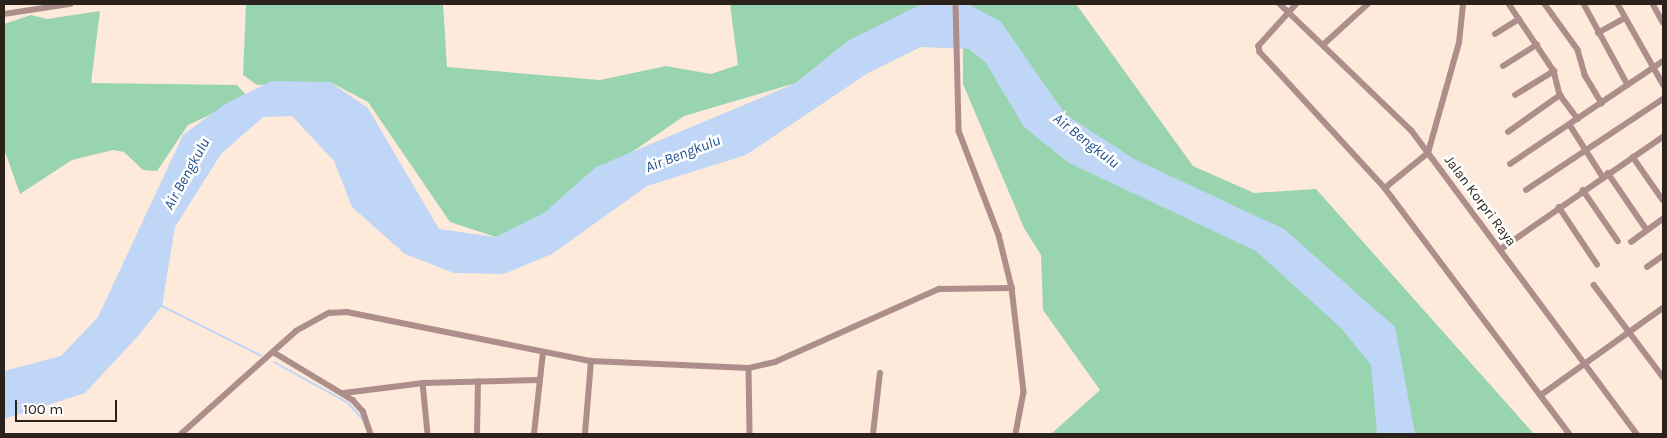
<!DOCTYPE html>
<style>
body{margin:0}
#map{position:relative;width:1667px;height:438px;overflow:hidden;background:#fdeada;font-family:Karla,sans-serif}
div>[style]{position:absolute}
.green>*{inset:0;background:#99d4b0}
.water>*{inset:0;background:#bfd6f7}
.stream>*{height:2px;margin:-1px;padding:0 1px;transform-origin:1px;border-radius:1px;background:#bfd6f7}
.street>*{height:5.5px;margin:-2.75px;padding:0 2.75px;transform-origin:2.75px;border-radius:2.75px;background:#ae8e8b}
span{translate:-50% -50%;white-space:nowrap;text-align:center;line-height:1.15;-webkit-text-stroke:5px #fff;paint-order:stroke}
.street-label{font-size:14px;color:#2b231b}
.water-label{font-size:15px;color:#215291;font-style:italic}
.frame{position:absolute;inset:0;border:5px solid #2b231b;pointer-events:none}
.scale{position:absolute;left:15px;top:400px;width:102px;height:22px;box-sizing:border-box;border:2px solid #2b231b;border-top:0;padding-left:6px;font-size:15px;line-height:18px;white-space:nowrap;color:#2b231b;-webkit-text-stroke:4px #fff;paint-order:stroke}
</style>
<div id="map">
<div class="green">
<div style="clip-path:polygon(246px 4px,443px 4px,447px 67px,600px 80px,666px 66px,711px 74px,738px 65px,730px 4px,928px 4px,905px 12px,886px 35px,849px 40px,796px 83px,684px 116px,544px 213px,496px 237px,450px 222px,368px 102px,330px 82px,257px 85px,243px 75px)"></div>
<div style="clip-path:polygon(963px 4px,1076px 4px,1193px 166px,1254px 193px,1316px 189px,1534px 434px,1051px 434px,1100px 390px,1043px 310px,1041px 255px,1024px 228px,963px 84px)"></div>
<div style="clip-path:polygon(100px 11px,91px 83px,237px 85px,248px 97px,188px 125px,157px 171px,143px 170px,124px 152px,113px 150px,72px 160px,20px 194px,4px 149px,4px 24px,31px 15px,47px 19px)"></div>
</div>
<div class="water">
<div style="clip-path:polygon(922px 4px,968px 4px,1001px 22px,1065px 114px,1134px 159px,1284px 229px,1395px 327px,1415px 434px,1377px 434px,1371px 365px,1341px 328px,1256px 251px,1069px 163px,1024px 127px,986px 63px,969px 49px,921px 47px,868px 73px,746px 155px,647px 186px,552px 254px,504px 274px,454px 273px,405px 254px,352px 207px,334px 161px,292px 116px,263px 117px,221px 154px,175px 227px,162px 306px,137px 337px,85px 393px,4px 419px,4px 371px,61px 356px,98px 317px,183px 135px,225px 104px,272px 81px,330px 82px,368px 108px,439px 229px,496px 237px,544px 213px,596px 167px,796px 83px,849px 40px)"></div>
</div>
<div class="stream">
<div style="left:162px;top:306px;width:110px;rotate:26.6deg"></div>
<div style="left:274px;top:362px;width:85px;rotate:29deg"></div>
<div style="left:348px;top:403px;width:24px;rotate:48deg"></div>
</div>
<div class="street">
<div style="left:956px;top:4px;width:127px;rotate:88.6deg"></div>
<div style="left:959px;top:131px;width:111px;rotate:69deg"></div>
<div style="left:999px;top:235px;width:55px;rotate:76.2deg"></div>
<div style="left:1012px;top:288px;width:105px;rotate:83.4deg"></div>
<div style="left:1024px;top:392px;width:43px;rotate:100.8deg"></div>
<div style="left:1280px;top:4px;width:183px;rotate:43.9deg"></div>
<div style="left:1412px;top:131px;width:377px;rotate:53.4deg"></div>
<div style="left:1297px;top:4px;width:57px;rotate:132.1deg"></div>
<div style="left:1259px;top:46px;width:6px;rotate:81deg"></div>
<div style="left:1260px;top:52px;width:185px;rotate:47.4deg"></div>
<div style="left:1385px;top:188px;width:308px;rotate:53.1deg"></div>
<div style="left:1509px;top:4px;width:81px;rotate:56.1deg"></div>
<div style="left:1554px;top:71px;width:25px;rotate:76deg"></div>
<div style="left:1560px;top:95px;width:30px;rotate:53deg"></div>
<div style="left:1545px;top:4px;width:57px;rotate:54.3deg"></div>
<div style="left:1578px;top:50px;width:26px;rotate:74deg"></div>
<div style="left:1585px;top:75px;width:33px;rotate:59deg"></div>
<div style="left:1584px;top:4px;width:92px;rotate:61.5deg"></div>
<div style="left:1618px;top:4px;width:92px;rotate:60.6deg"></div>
<div style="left:1653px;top:4px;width:21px;rotate:61deg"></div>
<div style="left:4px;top:14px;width:67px;rotate:-8.6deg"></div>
<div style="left:1598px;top:33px;width:31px;rotate:-29deg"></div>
<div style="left:1495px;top:34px;width:28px;rotate:-32deg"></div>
<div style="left:1324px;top:44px;width:59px;rotate:-42.3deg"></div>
<div style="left:1503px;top:66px;width:40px;rotate:-32deg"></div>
<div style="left:1515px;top:95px;width:46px;rotate:-31.6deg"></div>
<div style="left:1570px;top:125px;width:62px;rotate:57.6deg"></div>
<div style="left:1508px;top:132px;width:64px;rotate:-35.4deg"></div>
<div style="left:1633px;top:157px;width:52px;rotate:55.1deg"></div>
<div style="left:1510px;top:164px;width:184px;rotate:-33.9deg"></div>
<div style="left:1608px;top:173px;width:69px;rotate:55.6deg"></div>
<div style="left:1385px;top:188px;width:55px;rotate:-39.1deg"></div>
<div style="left:1428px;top:153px;width:114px;rotate:-74.3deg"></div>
<div style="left:1459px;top:43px;width:39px;rotate:-84deg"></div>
<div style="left:1526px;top:190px;width:164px;rotate:-33.6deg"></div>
<div style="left:1583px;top:190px;width:62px;rotate:55.5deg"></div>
<div style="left:1559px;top:207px;width:69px;rotate:56.3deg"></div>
<div style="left:1631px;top:242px;width:39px;rotate:-36deg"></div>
<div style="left:1501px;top:249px;width:197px;rotate:-34.7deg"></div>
<div style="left:1647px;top:267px;width:19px;rotate:-35deg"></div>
<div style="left:1594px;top:285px;width:115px;rotate:53.1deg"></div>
<div style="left:275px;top:353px;width:91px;rotate:31.1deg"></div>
<div style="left:353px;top:400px;width:15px;rotate:48deg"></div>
<div style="left:363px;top:411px;width:24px;rotate:71deg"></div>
<div style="left:749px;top:368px;width:66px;rotate:89.1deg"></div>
<div style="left:423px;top:383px;width:51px;rotate:84.4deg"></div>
<div style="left:344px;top:393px;width:80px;rotate:-7.2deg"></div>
<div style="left:423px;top:383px;width:115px;rotate:-1.5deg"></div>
<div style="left:1541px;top:395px;width:150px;rotate:-35.5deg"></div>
<div style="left:181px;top:434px;width:154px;rotate:-41.8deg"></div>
<div style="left:296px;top:331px;width:38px;rotate:-29deg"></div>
<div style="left:329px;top:313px;width:18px;rotate:-3deg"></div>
<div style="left:347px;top:312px;width:249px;rotate:11.4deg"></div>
<div style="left:591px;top:361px;width:158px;rotate:2.5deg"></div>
<div style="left:749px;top:368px;width:27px;rotate:-13deg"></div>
<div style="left:775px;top:362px;width:180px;rotate:-24deg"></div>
<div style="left:939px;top:289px;width:73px;rotate:-0.8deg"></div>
<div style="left:477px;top:434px;width:52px;rotate:-88.9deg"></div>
<div style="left:534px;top:434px;width:82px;rotate:-83.7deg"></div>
<div style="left:585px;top:434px;width:73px;rotate:-85.3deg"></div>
<div style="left:873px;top:434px;width:61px;rotate:-83.5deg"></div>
</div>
<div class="street-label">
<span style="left:1480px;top:201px;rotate:53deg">Jalan Korpri Raya</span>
</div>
<div class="water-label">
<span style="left:1086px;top:141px;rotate:38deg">Air Bengkulu</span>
<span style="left:683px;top:154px;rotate:-21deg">Air Bengkulu</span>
<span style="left:187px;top:174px;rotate:-61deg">Air Bengkulu</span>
</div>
<div class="frame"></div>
<div class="scale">100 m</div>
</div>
